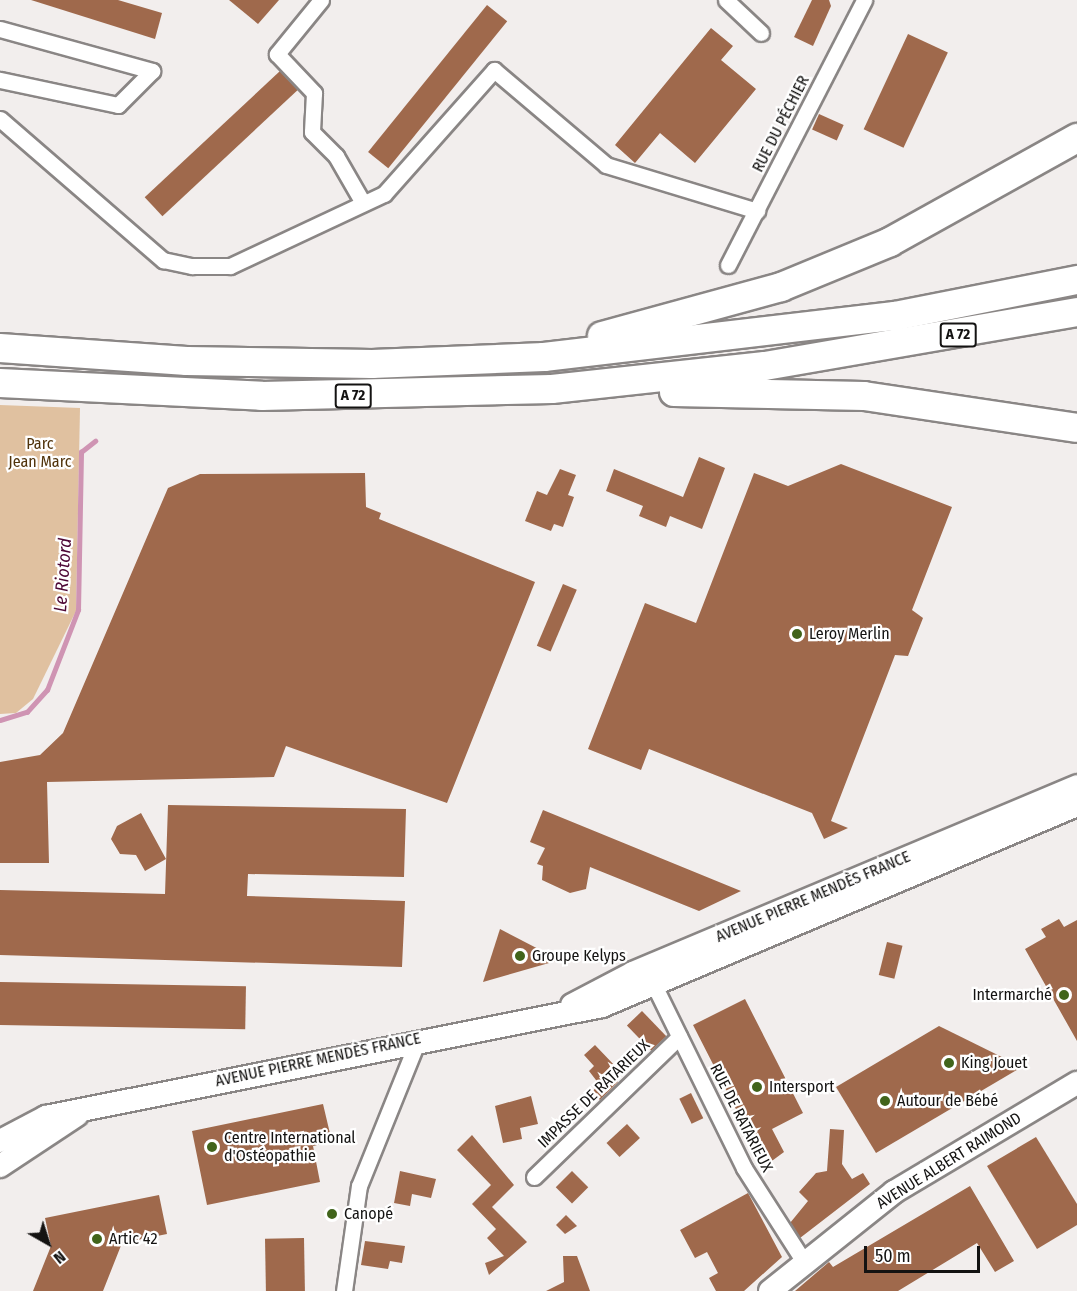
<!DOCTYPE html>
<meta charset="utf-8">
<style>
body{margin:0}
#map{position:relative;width:1077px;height:1291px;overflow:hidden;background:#f2eeed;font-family:"Fira Sans Condensed",sans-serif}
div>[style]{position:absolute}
.green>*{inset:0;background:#e0c1a0}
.stream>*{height:4.5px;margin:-2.25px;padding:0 2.25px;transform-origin:2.25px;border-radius:2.25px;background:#cf94b3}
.building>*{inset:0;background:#9f694c;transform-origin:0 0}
.roads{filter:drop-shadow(2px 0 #8a8685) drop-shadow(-2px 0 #8a8685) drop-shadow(0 2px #8a8685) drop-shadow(0 -2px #8a8685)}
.street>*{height:15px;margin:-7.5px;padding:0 7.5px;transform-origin:7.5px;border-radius:7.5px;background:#fff}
.secondary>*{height:22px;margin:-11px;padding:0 11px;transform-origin:11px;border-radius:11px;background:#fff}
.highway>*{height:28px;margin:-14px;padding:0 14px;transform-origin:14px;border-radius:14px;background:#fff}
.dots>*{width:16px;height:16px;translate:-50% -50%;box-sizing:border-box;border:3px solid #fff;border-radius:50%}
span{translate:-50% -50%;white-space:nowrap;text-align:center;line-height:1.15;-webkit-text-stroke:4.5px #fff;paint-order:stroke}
.shield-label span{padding:2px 4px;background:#fff;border:2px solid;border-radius:4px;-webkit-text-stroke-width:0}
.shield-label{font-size:15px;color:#141312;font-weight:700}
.street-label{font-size:16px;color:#141312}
.park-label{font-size:16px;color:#50330b}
.poi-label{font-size:16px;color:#141312}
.left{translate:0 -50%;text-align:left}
.right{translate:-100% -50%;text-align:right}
.water-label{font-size:18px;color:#4d0735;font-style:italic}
.north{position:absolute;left:18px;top:1213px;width:60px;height:60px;-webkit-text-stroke:4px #fff;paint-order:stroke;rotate:141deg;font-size:16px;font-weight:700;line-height:24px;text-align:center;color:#141312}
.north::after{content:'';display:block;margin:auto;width:21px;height:27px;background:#141312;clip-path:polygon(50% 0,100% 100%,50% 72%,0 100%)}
.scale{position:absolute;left:864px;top:1246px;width:116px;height:27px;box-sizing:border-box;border:3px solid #141312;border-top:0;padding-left:8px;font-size:18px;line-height:21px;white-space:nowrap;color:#141312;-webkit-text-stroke:4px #fff;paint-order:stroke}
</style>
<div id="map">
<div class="green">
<div style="clip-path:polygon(0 405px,80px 408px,76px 611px,33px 699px,16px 713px,0 714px)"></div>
</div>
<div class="stream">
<div style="left:0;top:720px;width:28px;rotate:-17deg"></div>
<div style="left:27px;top:712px;width:30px;rotate:-48deg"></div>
<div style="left:47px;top:690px;width:86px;rotate:-68.8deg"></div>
<div style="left:78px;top:610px;width:158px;rotate:-88.9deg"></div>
<div style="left:81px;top:452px;width:18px;rotate:-38deg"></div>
</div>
<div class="building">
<div style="clip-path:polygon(31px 0,118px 0,162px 13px,155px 39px)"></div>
<div style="clip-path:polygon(229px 0,279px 0,258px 24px)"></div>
<div style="clip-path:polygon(812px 0,829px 0,831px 6px,813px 46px,794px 37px)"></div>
<div style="left:487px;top:5px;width:26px;height:189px;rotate:39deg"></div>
<div style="clip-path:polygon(711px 28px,733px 46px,721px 60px,756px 89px,695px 163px,660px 133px,635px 163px,615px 145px)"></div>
<div style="left:908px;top:34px;width:44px;height:105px;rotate:25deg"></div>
<div style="left:280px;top:71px;width:26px;height:185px;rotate:47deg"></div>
<div style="left:819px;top:114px;width:27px;height:17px;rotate:24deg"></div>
<div style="clip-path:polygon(699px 457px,725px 468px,702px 529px,670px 516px,666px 527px,639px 516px,643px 506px,606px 491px,614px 469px,683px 497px)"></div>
<div style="clip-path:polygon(841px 464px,952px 507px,912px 610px,923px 618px,908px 656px,895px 655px,831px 821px,848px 828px,824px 839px,812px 813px,649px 749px,641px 770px,588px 749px,645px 603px,696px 623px,754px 473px,788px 486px)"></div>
<div style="clip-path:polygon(560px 469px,576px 475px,568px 495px,574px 497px,563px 527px,554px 524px,551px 531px,525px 521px,537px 491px,547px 495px)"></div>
<div style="clip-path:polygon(365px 473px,366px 507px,381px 513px,379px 519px,535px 582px,447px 803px,286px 746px,274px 777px,47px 782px,49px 863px,0 863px,0 762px,40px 755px,63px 733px,168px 488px,200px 474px)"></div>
<div style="left:563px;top:584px;width:15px;height:67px;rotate:23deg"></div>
<div style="clip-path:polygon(168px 805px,406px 809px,404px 877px,248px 874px,247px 896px,405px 901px,402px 967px,0 955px,0 890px,165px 894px)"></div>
<div style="clip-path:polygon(543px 810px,741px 891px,699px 911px,590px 867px,586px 889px,570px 893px,542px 880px,543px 866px,537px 864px,545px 848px,530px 842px)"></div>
<div style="clip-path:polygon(141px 813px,166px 859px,145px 871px,136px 855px,120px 854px,111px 839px,117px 826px)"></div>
<div style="clip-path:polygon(1059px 919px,1064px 927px,1077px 920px,1077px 1041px,1025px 949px,1046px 937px,1041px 929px)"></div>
<div style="clip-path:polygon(500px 929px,550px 955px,556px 961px,483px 982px)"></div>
<div style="left:887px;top:942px;width:16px;height:34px;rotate:14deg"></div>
<div style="left:0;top:982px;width:246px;height:43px;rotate:1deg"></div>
<div style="clip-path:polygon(745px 999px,803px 1113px,772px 1129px,784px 1152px,765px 1166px,693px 1025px)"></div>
<div style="left:642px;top:1011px;width:35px;height:21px;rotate:46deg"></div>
<div style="clip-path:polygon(939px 1026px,1022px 1067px,876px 1153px,836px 1087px)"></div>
<div style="clip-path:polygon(595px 1045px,617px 1068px,610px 1075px,618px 1082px,600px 1100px,592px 1092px,599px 1084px,589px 1071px,594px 1066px,584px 1055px)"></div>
<div style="left:691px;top:1093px;width:28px;height:13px;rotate:64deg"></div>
<div style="clip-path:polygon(531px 1096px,538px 1124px,520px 1128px,522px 1139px,503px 1143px,495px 1106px)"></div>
<div style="clip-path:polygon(323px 1104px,332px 1142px,313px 1146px,320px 1182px,207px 1205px,192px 1131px)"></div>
<div style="left:627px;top:1124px;width:19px;height:28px;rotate:47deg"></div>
<div style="clip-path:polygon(830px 1129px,844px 1130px,842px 1164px,852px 1179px,863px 1173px,870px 1184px,800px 1238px,790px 1223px,808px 1201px,799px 1192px,816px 1173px,827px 1171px)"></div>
<div style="clip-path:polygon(472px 1135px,514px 1185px,492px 1207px,527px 1242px,489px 1275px,485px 1263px,504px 1256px,487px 1238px,496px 1229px,472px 1204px,491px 1185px,457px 1150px)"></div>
<div style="clip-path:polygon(1036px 1137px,1077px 1204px,1077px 1225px,1037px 1249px,987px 1166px)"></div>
<div style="clip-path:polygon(400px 1171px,436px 1179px,431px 1198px,412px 1194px,410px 1206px,394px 1203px)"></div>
<div style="left:572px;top:1171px;width:23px;height:23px;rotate:45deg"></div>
<div style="clip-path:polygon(970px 1186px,1014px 1261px,995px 1272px,977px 1243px,898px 1291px,795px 1291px,829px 1262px,833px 1267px)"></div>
<div style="clip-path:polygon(748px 1193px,782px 1257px,744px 1291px,716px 1291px,709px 1278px,718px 1273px,707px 1252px,695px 1258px,680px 1230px)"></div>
<div style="clip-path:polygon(159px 1195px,167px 1234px,122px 1243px,103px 1291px,33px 1291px,51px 1246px,45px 1218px)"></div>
<div style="clip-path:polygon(566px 1215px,577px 1226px,565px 1234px,556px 1225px)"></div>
<div style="left:304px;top:1238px;width:53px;height:39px;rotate:89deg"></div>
<div style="clip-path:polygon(365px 1241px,405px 1246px,402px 1263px,390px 1261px,388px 1269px,361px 1265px)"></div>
<div style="clip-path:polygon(563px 1256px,577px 1256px,590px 1291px,546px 1291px,564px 1282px)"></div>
</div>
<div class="roads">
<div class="street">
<div style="left:321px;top:0;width:70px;rotate:129.2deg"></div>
<div style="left:277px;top:54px;width:54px;rotate:46.5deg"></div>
<div style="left:314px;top:93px;width:39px;rotate:93deg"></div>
<div style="left:312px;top:132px;width:34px;rotate:45deg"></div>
<div style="left:336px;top:156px;width:54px;rotate:60.1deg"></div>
<div style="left:726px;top:0;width:48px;rotate:43.3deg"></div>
<div style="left:0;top:29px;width:158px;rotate:15.4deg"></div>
<div style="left:152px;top:71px;width:48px;rotate:135deg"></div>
<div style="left:118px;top:105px;width:121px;rotate:-168deg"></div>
<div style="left:0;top:119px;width:216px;rotate:40.9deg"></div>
<div style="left:163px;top:260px;width:30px;rotate:12deg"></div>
<div style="left:192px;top:266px;width:38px"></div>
<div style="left:230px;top:266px;width:170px;rotate:-25.1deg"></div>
<div style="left:384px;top:194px;width:166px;rotate:-48.4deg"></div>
<div style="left:494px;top:70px;width:147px;rotate:40.3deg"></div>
<div style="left:606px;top:165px;width:158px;rotate:16.9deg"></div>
<div style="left:728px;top:265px;width:298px;rotate:-62.8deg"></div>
<div style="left:654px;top:985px;width:204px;rotate:63.8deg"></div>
<div style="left:744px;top:1168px;width:112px;rotate:57.4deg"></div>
<div style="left:534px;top:1177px;width:202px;rotate:-44deg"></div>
<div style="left:344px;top:1291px;width:106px;rotate:-81.9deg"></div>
<div style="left:359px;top:1186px;width:157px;rotate:-68deg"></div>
</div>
<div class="secondary">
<div style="left:572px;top:1005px;width:69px;rotate:-27.7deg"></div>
<div style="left:633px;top:973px;width:482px;rotate:-22.8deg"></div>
<div style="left:0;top:1141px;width:52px;rotate:-27.6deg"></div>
<div style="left:46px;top:1117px;width:567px;rotate:-11.29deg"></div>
<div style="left:602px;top:1006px;width:516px;rotate:-22.94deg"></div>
<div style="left:0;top:1166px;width:92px;rotate:-33.5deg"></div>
<div style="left:770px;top:1291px;width:159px;rotate:-38.6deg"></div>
<div style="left:894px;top:1192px;width:213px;rotate:-30.8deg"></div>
</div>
<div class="highway">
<div style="left:602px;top:336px;width:186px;rotate:-15.3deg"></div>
<div style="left:781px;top:287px;width:118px;rotate:-22.4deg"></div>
<div style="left:890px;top:242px;width:214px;rotate:-29.1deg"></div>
<div style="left:0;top:348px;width:187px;rotate:4deg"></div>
<div style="left:187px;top:361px;width:185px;rotate:0.9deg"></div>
<div style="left:372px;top:364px;width:172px;rotate:-2.3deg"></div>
<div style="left:544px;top:357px;width:353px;rotate:-6.7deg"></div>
<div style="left:895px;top:316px;width:186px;rotate:-11.2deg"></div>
<div style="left:0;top:383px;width:262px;rotate:2.8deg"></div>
<div style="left:262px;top:396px;width:290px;rotate:-1.4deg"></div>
<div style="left:552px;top:389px;width:214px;rotate:-6.2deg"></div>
<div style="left:765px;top:366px;width:317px;rotate:-9.8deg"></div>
<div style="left:674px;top:392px;width:190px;rotate:1.2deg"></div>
<div style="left:864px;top:396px;width:215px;rotate:8.5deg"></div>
</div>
</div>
<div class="dots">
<div style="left:797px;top:634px;background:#41641b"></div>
<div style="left:520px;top:956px;background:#41641b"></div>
<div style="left:1064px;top:995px;background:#41641b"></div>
<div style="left:949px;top:1063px;background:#41641b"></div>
<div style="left:757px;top:1087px;background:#41641b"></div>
<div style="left:885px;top:1101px;background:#41641b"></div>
<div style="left:212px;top:1147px;background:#41641b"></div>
<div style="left:332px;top:1214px;background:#41641b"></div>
<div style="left:97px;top:1239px;background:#41641b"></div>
</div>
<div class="shield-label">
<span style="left:958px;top:335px">A 72</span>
<span style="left:353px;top:396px">A 72</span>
</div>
<div class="street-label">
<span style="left:781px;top:124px;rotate:-63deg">RUE DU PÉCHIER</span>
<span style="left:813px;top:897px;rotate:-23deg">AVENUE PIERRE MENDÈS FRANCE</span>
<span style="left:318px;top:1060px;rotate:-12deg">AVENUE PIERRE MENDÈS FRANCE</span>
<span style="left:594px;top:1094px;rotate:-44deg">IMPASSE DE RATARIEUX</span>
<span style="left:741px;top:1118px;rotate:63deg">RUE DE RATARIEUX</span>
<span style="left:949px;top:1161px;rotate:-32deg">AVENUE ALBERT RAIMOND</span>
</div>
<div class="park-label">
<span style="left:40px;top:453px">Parc<br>Jean Marc</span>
</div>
<div class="poi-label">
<span class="left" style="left:809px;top:634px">Leroy Merlin</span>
<span class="left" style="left:532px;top:956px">Groupe Kelyps</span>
<span class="right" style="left:1052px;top:995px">Intermarché</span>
<span class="left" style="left:961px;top:1063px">King Jouet</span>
<span class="left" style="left:769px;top:1087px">Intersport</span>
<span class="left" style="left:897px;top:1101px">Autour de Bébé</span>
<span class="left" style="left:224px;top:1147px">Centre International<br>d'Ostéopathie</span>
<span class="left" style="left:344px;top:1214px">Canopé</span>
<span class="left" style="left:109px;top:1239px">Artic 42</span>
</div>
<div class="water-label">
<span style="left:63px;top:575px;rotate:-86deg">Le Riotord</span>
</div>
<div class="north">N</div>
<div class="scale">50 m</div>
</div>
